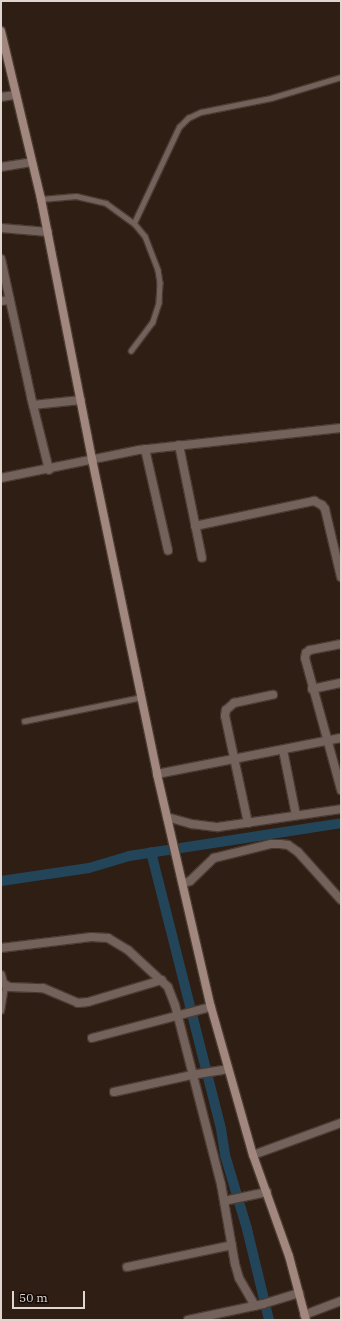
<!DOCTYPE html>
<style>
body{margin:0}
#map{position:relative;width:342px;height:1321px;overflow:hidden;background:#2e1e14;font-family:"IBM Plex Serif",serif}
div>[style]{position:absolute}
.canal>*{height:10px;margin:-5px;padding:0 5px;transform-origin:5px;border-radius:5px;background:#234559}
.roads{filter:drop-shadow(1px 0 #4b3b32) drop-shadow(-1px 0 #4b3b32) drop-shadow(0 1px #4b3b32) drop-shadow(0 -1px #4b3b32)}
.lane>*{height:4.5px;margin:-2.25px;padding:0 2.25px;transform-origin:2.25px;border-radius:2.25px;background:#73625c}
.street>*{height:8px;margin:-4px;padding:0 4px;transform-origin:4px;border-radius:4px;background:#73625c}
.secondary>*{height:8px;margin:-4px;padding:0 4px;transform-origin:4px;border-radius:4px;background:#a1877d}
span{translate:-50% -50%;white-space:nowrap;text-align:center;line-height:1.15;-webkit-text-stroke:3px #110a06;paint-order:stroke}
.frame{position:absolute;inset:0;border:2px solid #e1d6cf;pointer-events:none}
.scale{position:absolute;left:12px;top:1291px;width:73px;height:18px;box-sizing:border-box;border:2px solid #e1d6cf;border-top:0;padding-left:5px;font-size:12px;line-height:14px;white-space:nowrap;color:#e1d6cf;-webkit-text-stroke:3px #110a06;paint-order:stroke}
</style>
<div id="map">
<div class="canal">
<div style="left:151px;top:852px;width:286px;rotate:75.8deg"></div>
<div style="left:221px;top:1129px;width:26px;rotate:81deg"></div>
<div style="left:225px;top:1155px;width:77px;rotate:73.4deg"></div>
<div style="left:247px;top:1229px;width:94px;rotate:76.4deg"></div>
<div style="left:1px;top:881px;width:89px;rotate:-8.4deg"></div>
<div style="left:89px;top:868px;width:42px;rotate:-16.7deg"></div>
<div style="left:129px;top:856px;width:215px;rotate:-8.8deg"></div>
</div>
<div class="roads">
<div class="lane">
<div style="left:41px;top:199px;width:35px;rotate:-5deg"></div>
<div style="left:76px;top:196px;width:31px;rotate:13deg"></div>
<div style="left:106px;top:203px;width:34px;rotate:36deg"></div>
<div style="left:134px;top:223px;width:17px;rotate:50deg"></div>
<div style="left:145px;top:236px;width:36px;rotate:69deg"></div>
<div style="left:158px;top:270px;width:13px;rotate:81deg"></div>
<div style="left:160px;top:283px;width:20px;rotate:93deg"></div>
<div style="left:159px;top:303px;width:20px;rotate:108deg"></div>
<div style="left:153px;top:322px;width:36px;rotate:127deg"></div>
<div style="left:134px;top:223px;width:106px;rotate:-64.9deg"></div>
<div style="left:179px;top:127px;width:13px;rotate:-45deg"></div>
<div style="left:188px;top:118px;width:14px;rotate:-25deg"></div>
<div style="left:201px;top:112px;width:71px;rotate:-11.3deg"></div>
<div style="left:271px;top:98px;width:73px;rotate:-16.7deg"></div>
<div style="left:24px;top:721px;width:120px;rotate:-11.5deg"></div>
<div style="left:1px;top:1011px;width:25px;rotate:-81deg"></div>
</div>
<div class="street">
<div style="left:1px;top:97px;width:15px;rotate:-8deg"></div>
<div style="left:1px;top:167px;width:31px;rotate:-9deg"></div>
<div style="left:1px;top:228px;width:47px;rotate:4.9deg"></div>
<div style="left:1px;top:259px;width:141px;rotate:77.7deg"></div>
<div style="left:31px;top:397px;width:75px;rotate:76.1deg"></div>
<div style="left:1px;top:301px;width:9px;rotate:-6deg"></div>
<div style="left:33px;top:405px;width:48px;rotate:-5.9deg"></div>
<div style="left:179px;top:445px;width:115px;rotate:78.5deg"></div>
<div style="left:145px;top:449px;width:104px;rotate:77.2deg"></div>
<div style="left:1px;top:478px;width:141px;rotate:-11.5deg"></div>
<div style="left:139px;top:450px;width:203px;rotate:-6.2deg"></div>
<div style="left:195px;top:526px;width:122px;rotate:-11.9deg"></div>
<div style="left:314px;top:501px;width:9px;rotate:27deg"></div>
<div style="left:322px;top:505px;width:5px;rotate:53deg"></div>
<div style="left:325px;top:509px;width:70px;rotate:76.8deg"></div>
<div style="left:341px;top:644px;width:32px;rotate:169deg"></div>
<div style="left:310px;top:650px;width:5px;rotate:143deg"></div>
<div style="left:306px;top:653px;width:5px;rotate:101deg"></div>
<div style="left:305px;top:658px;width:137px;rotate:74.7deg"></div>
<div style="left:312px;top:689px;width:30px;rotate:-12deg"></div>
<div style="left:283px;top:750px;width:66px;rotate:78.7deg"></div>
<div style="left:157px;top:774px;width:187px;rotate:-11.1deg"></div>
<div style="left:167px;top:817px;width:26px;rotate:16deg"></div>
<div style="left:192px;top:824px;width:26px;rotate:7deg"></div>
<div style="left:218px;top:827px;width:124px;rotate:-8.3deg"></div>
<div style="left:248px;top:823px;width:109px;rotate:-102.1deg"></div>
<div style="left:225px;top:716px;width:6px;rotate:-81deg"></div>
<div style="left:226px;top:710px;width:11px;rotate:-41deg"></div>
<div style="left:234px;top:703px;width:40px;rotate:-12deg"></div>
<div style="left:184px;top:883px;width:6px;rotate:-18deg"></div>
<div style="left:190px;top:881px;width:33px;rotate:-44deg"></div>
<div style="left:214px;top:858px;width:59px;rotate:-13.8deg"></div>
<div style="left:271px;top:844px;width:9px"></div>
<div style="left:280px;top:844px;width:8px;rotate:7deg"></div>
<div style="left:288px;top:845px;width:12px;rotate:35deg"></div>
<div style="left:298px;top:852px;width:64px;rotate:48.1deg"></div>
<div style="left:1px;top:948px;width:91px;rotate:-7deg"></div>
<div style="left:91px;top:937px;width:17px;rotate:3deg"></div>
<div style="left:108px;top:938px;width:23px;rotate:31deg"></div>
<div style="left:128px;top:950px;width:54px;rotate:42.8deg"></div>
<div style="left:168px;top:987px;width:19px;rotate:69deg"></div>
<div style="left:175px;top:1005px;width:185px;rotate:75.6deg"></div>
<div style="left:221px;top:1184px;width:81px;rotate:80.1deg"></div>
<div style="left:235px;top:1264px;width:15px;rotate:74deg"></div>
<div style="left:239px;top:1278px;width:32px;rotate:60deg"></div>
<div style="left:1px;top:975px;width:8px;rotate:76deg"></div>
<div style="left:3px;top:983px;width:7px;rotate:34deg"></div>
<div style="left:9px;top:987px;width:34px;rotate:2deg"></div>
<div style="left:43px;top:988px;width:38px;rotate:23deg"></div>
<div style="left:78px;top:1003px;width:10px;rotate:-6deg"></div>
<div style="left:88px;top:1002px;width:77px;rotate:-16.6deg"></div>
<div style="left:92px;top:1038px;width:123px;rotate:-14.6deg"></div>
<div style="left:114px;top:1092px;width:79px;rotate:-12.4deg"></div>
<div style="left:191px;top:1075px;width:37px;rotate:-9deg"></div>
<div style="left:253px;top:1155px;width:94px;rotate:-20deg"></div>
<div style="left:224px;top:1201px;width:44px;rotate:-11.8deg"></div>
<div style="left:127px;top:1267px;width:107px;rotate:-11.8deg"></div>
<div style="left:304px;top:1315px;width:40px;rotate:-21deg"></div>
<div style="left:188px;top:1320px;width:77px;rotate:-12deg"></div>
<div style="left:263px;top:1304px;width:38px;rotate:-17deg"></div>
</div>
<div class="secondary">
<div style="left:1px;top:31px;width:173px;rotate:76.6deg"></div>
<div style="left:41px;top:199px;width:265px;rotate:78.9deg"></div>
<div style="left:92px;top:459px;width:322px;rotate:78.3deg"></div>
<div style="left:157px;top:774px;width:239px;rotate:77deg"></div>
<div style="left:211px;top:1007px;width:154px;rotate:74.2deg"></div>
<div style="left:253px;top:1155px;width:107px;rotate:70.4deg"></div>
<div style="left:289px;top:1256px;width:66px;rotate:75.1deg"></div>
</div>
</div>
<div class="frame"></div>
<div class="scale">50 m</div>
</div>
